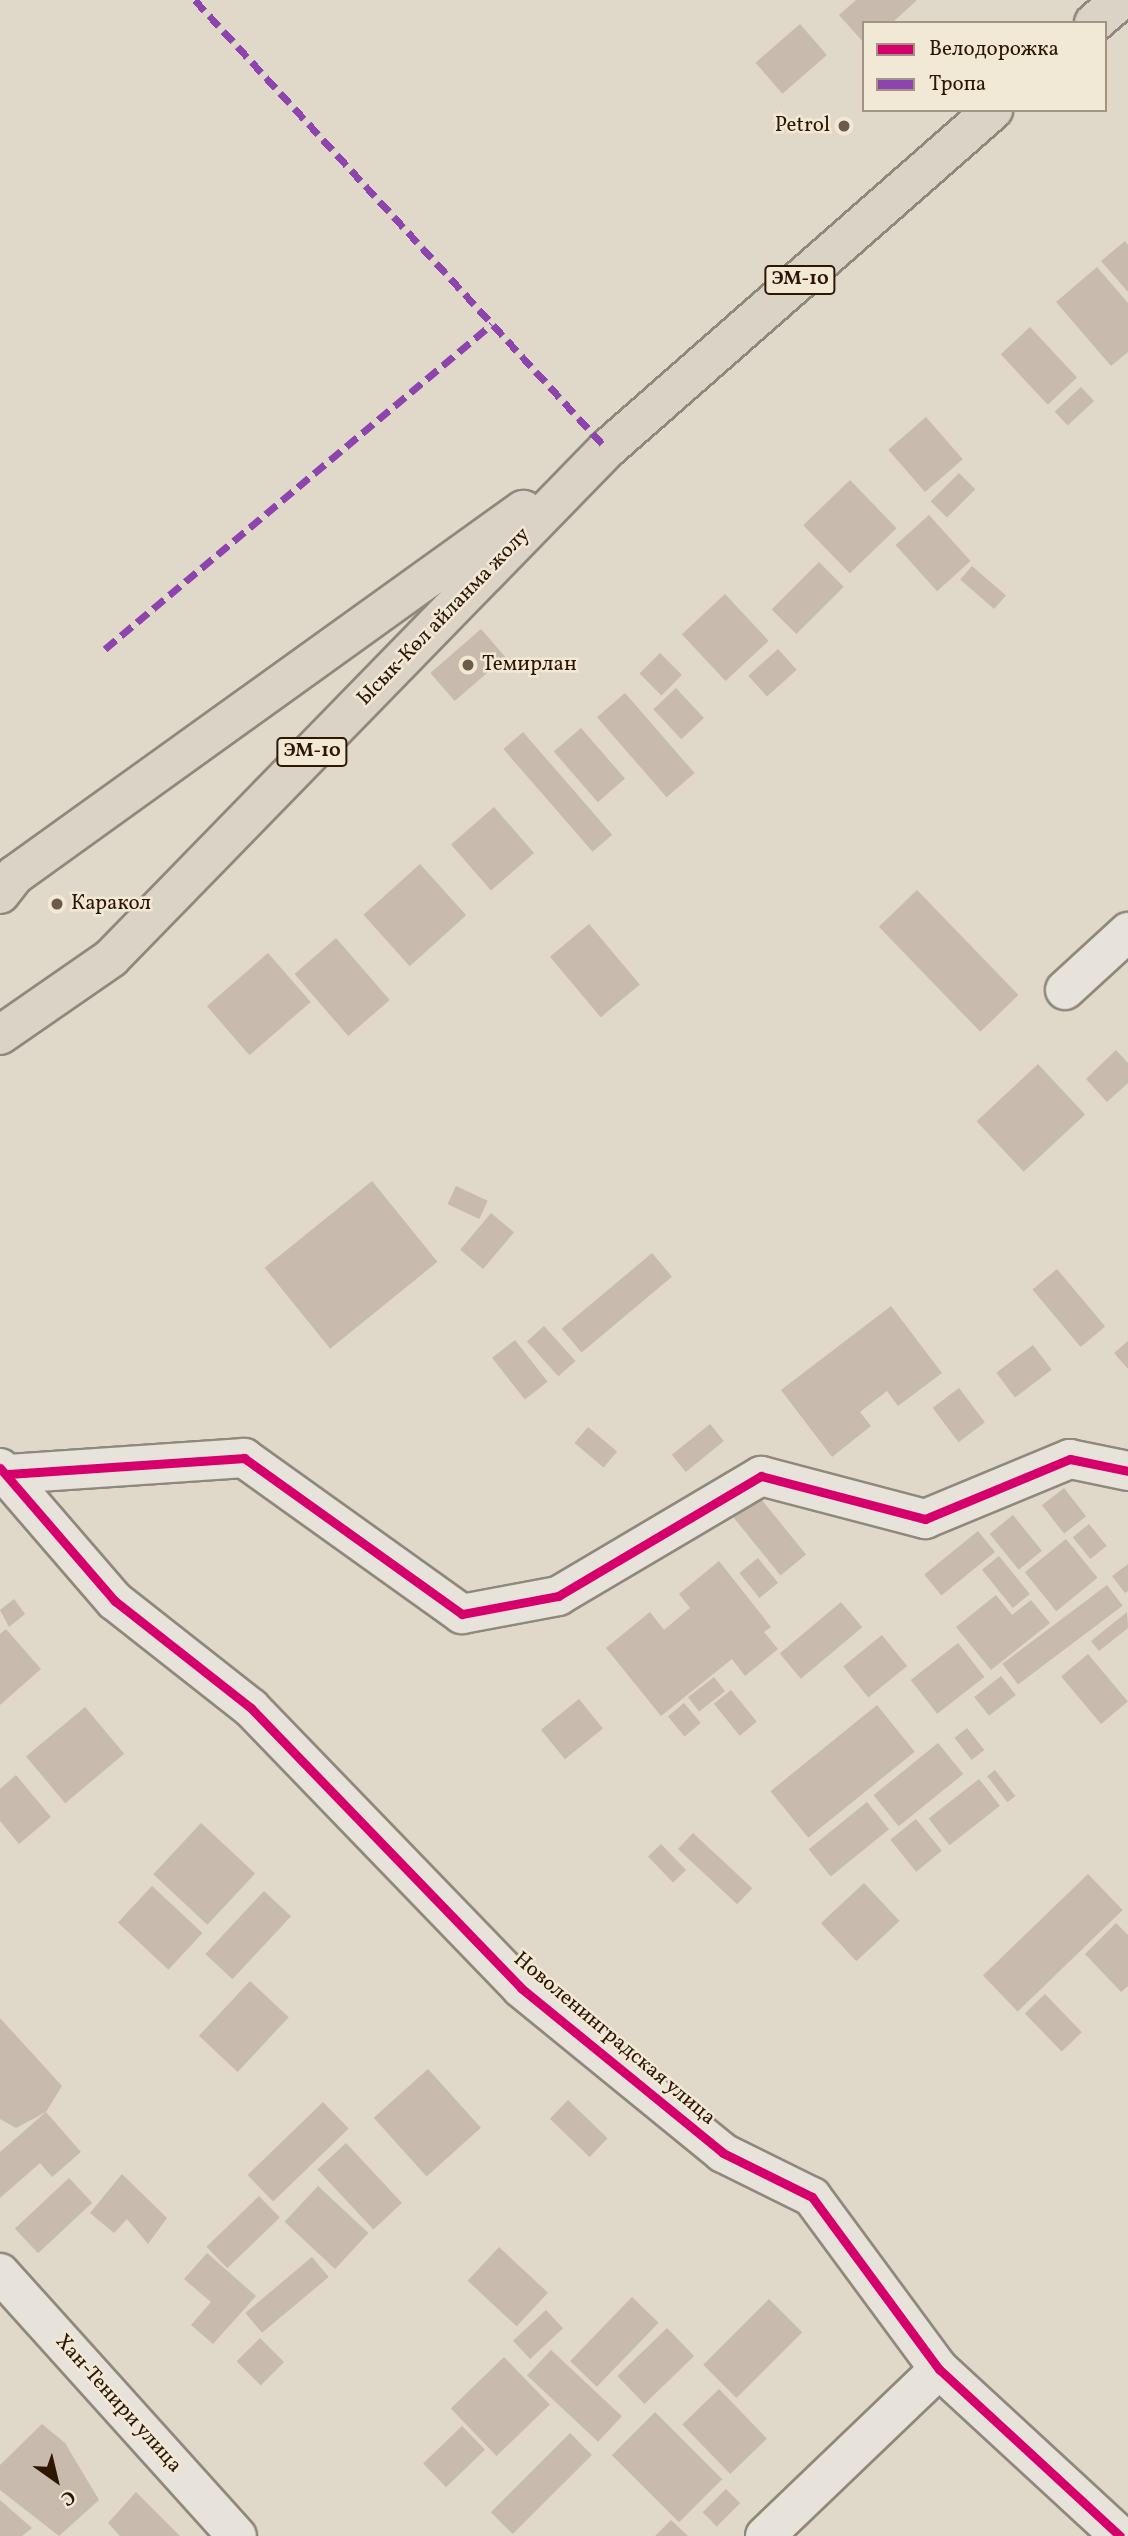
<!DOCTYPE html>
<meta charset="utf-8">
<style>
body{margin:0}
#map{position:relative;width:1128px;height:2536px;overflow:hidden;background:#e0d8c9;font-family:Vollkorn,serif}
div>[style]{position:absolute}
.building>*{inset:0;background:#c9baae;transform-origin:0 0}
.roads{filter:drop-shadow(2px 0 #90887d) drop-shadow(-2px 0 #90887d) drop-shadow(0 2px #90887d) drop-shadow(0 -2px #90887d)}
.street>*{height:38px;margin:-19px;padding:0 19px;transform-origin:19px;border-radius:19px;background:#e7e3db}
.highway>*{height:38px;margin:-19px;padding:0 19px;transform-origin:19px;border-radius:19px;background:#dad3c6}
.quiet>*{height:7px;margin-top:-3.5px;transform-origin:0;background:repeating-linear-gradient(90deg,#8e44ad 0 14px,transparent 0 21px)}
.cycleway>*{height:9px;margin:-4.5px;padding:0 4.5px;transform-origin:4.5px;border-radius:4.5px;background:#d6006c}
.dots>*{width:19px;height:19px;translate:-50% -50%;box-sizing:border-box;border:4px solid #f1e8d5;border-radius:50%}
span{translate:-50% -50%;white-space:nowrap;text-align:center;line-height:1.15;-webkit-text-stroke:5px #f1e8d5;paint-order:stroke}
.shield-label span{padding:2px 5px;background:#f1e8d5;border:2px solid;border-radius:5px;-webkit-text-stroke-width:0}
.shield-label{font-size:19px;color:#2e1702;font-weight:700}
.poi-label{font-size:21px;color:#2e1702}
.right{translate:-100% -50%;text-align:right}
.left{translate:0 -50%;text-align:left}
.street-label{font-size:21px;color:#2e1702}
.legend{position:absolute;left:862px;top:21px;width:245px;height:91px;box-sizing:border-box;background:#f1e8d5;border:2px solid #a39481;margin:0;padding:9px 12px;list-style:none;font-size:21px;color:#2e1702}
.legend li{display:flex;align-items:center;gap:14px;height:35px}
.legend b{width:35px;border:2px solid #a39481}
.north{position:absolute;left:21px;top:2445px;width:70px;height:70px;-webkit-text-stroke:5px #f1e8d5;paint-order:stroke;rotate:146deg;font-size:19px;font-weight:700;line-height:28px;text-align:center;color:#2e1702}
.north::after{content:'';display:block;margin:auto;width:24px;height:32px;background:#2e1702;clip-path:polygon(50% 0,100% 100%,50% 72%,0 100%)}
</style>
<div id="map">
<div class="building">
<div style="clip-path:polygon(856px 0,917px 0,892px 23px,864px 23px,864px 43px,839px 15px)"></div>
<div style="left:800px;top:24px;width:41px;height:59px;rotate:49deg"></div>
<div style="clip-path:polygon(1125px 241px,1128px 245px,1128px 292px,1101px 261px)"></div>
<div style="clip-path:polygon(1097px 267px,1128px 303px,1128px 352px,1111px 366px,1056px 302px)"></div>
<div style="left:1030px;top:327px;width:69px;height:40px;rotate:47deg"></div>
<div style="left:1081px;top:387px;width:19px;height:36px;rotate:47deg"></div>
<div style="left:926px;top:417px;width:56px;height:50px;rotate:49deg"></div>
<div style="left:959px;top:473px;width:23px;height:40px;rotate:45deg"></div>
<div style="left:850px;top:480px;width:67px;height:65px;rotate:46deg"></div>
<div style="left:929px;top:515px;width:62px;height:45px;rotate:48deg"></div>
<div style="left:819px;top:562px;width:35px;height:67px;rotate:45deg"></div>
<div style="left:972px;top:566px;width:45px;height:18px;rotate:41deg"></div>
<div style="left:725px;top:594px;width:64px;height:59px;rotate:47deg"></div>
<div style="left:481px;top:629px;width:37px;height:67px;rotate:49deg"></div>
<div style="left:778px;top:649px;width:28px;height:40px;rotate:48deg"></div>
<div style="left:660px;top:653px;width:31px;height:29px;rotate:45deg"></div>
<div style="left:676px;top:688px;width:41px;height:31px;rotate:47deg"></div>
<div style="left:625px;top:693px;width:106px;height:37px;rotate:49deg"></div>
<div style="left:581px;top:728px;width:67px;height:36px;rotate:49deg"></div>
<div style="left:523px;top:732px;width:136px;height:26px;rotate:49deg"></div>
<div style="left:494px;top:807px;width:61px;height:57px;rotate:49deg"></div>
<div style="left:420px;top:864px;width:69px;height:76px;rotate:48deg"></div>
<div style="left:917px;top:890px;width:146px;height:53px;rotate:46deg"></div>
<div style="left:589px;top:924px;width:79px;height:51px;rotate:50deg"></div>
<div style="left:336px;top:938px;width:82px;height:55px;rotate:49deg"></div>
<div style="left:268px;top:953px;width:65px;height:81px;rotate:49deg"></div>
<div style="clip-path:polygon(1116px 1050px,1128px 1063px,1128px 1083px,1107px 1102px,1086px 1079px)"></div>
<div style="left:1038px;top:1064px;width:69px;height:84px;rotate:47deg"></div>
<div style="left:372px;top:1181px;width:104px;height:138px;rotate:51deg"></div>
<div style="left:456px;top:1186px;width:35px;height:20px;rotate:25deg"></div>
<div style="left:491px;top:1213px;width:30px;height:48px;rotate:40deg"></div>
<div style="left:652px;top:1253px;width:31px;height:118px;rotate:50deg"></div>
<div style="left:1057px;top:1269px;width:75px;height:32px;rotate:50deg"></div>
<div style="clip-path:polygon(891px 1306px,942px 1373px,898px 1406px,887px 1391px,860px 1412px,871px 1426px,832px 1457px,781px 1390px)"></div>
<div style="left:544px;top:1326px;width:47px;height:23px;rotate:48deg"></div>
<div style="left:515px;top:1340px;width:53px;height:29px;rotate:52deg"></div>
<div style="clip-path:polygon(1128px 1341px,1128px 1369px,1114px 1353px)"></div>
<div style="left:1033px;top:1345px;width:31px;height:46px;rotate:53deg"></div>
<div style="left:959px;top:1388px;width:43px;height:33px;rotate:53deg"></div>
<div style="left:710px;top:1424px;width:22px;height:49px;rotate:51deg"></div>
<div style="left:588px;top:1427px;width:38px;height:21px;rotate:40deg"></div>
<div style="left:1064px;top:1488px;width:36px;height:28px;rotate:52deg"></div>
<div style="left:757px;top:1494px;width:78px;height:33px;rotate:51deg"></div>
<div style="left:1013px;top:1515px;width:46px;height:30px;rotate:51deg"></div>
<div style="left:1089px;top:1524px;width:28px;height:21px;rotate:51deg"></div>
<div style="left:978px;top:1531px;width:27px;height:69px;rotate:51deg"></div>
<div style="left:1066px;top:1539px;width:50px;height:53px;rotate:51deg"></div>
<div style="left:999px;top:1556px;width:49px;height:22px;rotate:51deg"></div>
<div style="left:758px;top:1558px;width:32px;height:24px;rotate:51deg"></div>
<div style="clip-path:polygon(719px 1561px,771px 1627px,764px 1632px,778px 1649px,745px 1676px,732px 1659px,661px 1716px,606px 1648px,650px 1612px,664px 1630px,690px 1608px,679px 1594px)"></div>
<div style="clip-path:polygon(1128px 1564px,1128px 1591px,1125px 1593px,1112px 1576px)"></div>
<div style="left:1107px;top:1585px;width:26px;height:131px;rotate:53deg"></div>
<div style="clip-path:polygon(996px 1595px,1012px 1615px,1031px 1600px,1050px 1623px,991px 1670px,956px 1627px)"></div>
<div style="clip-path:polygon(14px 1599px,25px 1614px,9px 1627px,0 1610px)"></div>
<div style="left:841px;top:1602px;width:33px;height:80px;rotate:50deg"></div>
<div style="clip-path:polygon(1127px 1612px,1128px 1628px,1099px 1651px,1091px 1641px)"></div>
<div style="clip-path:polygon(6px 1629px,41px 1669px,0 1705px,0 1634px)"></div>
<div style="left:882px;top:1635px;width:40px;height:50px;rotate:51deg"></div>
<div style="left:958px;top:1643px;width:43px;height:60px;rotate:52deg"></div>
<div style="left:1088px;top:1654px;width:62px;height:35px;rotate:50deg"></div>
<div style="left:1001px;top:1676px;width:24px;height:34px;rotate:52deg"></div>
<div style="left:714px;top:1677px;width:18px;height:33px;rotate:52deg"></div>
<div style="left:731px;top:1690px;width:41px;height:22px;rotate:51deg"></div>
<div style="left:579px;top:1699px;width:38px;height:49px;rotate:51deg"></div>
<div style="left:684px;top:1703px;width:26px;height:21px;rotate:50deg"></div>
<div style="left:877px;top:1705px;width:60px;height:137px;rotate:51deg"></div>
<div style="left:85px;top:1707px;width:61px;height:77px;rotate:50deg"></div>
<div style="left:967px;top:1728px;width:28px;height:16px;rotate:52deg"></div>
<div style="left:938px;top:1743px;width:40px;height:83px;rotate:51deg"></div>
<div style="left:995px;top:1770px;width:33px;height:10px;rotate:52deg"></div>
<div style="clip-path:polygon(16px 1775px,51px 1817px,19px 1844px,0 1821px,0 1789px)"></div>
<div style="left:979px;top:1779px;width:34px;height:64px;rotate:52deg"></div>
<div style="left:867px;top:1802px;width:35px;height:75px;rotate:51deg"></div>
<div style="left:916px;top:1819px;width:41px;height:33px;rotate:51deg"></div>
<div style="left:201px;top:1823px;width:74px;height:70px;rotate:43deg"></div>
<div style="left:693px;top:1833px;width:81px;height:22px;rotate:43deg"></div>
<div style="left:661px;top:1844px;width:36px;height:18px;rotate:46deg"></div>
<div style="left:1088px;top:1874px;width:50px;height:146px;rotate:46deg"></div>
<div style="left:864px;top:1883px;width:52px;height:59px;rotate:47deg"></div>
<div style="left:152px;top:1886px;width:69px;height:50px;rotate:43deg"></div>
<div style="left:264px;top:1891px;width:37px;height:86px;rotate:43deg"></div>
<div style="clip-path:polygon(1116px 1923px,1128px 1935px,1128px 1986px,1121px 1992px,1085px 1954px)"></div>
<div style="left:250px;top:1981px;width:53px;height:75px;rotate:43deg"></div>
<div style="left:1045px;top:1994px;width:53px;height:28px;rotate:46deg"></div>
<div style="clip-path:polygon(0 2018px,62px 2086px,46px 2112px,16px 2128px,0 2119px)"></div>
<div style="left:428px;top:2069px;width:79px;height:73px;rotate:48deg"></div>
<div style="left:568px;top:2100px;width:55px;height:26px;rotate:44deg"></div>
<div style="left:323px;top:2102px;width:37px;height:105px;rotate:46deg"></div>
<div style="clip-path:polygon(46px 2112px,81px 2152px,52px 2177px,40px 2163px,0 2198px,0 2152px)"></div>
<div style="left:346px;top:2143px;width:82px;height:39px;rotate:47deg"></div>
<div style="clip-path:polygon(122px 2174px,167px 2218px,148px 2244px,127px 2219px,114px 2233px,90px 2213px)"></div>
<div style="left:69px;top:2178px;width:34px;height:74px;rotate:47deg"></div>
<div style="left:318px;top:2186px;width:69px;height:49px;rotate:43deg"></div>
<div style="left:259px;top:2196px;width:30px;height:73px;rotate:46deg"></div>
<div style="left:499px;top:2247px;width:67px;height:46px;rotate:43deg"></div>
<div style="clip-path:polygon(207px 2253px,256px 2296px,213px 2344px,191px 2325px,211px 2302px,184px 2279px)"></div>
<div style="left:312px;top:2257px;width:26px;height:87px;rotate:50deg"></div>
<div style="left:632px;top:2297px;width:37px;height:89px;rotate:44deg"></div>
<div style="left:769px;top:2299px;width:47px;height:93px;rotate:45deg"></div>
<div style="left:546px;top:2310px;width:25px;height:45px;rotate:47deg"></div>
<div style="left:667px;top:2328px;width:39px;height:69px;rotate:46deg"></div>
<div style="left:260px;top:2338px;width:34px;height:33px;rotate:45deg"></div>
<div style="left:551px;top:2350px;width:97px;height:35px;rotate:43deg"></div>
<div style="left:504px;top:2357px;width:66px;height:74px;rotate:46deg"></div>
<div style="left:719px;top:2389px;width:69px;height:51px;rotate:46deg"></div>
<div style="left:655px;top:2412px;width:95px;height:61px;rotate:45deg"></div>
<div style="clip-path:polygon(42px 2424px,65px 2443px,99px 2500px,59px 2536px,0 2490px,0 2465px)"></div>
<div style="left:462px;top:2426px;width:33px;height:54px;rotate:46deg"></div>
<div style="left:570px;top:2433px;width:31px;height:112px;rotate:45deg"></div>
<div style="left:726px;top:2489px;width:20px;height:33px;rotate:45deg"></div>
<div style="clip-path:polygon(136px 2492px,180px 2536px,120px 2536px,108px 2523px)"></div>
<div style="clip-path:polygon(0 2500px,32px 2528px,22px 2536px,0 2536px)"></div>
<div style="clip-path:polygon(671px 2520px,688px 2536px,655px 2536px)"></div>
</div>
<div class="roads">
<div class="street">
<div style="left:1065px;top:990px;width:86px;rotate:-42.6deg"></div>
<div style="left:0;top:1468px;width:176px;rotate:49.2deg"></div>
<div style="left:115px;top:1601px;width:173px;rotate:38.2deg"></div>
<div style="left:251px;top:1708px;width:389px;rotate:46deg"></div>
<div style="left:521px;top:1988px;width:261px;rotate:39.2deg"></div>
<div style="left:723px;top:2153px;width:99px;rotate:26.3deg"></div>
<div style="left:812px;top:2197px;width:214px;rotate:53.6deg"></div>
<div style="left:939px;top:2369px;width:246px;rotate:42.7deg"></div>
<div style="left:9px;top:1474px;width:236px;rotate:-3.9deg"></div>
<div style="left:244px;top:1458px;width:268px;rotate:35.6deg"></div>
<div style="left:462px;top:1614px;width:98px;rotate:-10.6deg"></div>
<div style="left:558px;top:1596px;width:236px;rotate:-30.6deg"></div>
<div style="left:761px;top:1476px;width:170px;rotate:14.7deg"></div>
<div style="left:925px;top:1519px;width:157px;rotate:-22.5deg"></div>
<div style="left:1070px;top:1459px;width:59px;rotate:11.7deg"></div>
<div style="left:0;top:2273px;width:354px;rotate:48deg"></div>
<div style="left:765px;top:2536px;width:241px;rotate:-43.8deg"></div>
</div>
<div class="highway">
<div style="left:1094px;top:23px;width:35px;rotate:-41deg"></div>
<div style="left:0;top:894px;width:24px;rotate:-52deg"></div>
<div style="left:15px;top:875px;width:626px;rotate:-35.7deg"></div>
<div style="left:0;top:1035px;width:135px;rotate:-34.7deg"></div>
<div style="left:111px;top:958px;width:711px;rotate:-45.74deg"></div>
<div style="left:607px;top:449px;width:514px;rotate:-41.29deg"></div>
</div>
</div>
<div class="quiet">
<div style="left:195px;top:0;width:609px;rotate:47.46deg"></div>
<div style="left:105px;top:649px;width:505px;rotate:-40.02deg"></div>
</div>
<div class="cycleway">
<div style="left:0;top:1468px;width:176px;rotate:49.2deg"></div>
<div style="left:115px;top:1601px;width:173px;rotate:38.2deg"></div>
<div style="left:251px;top:1708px;width:389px;rotate:46deg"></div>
<div style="left:521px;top:1988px;width:261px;rotate:39.2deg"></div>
<div style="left:723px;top:2153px;width:99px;rotate:26.3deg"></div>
<div style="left:812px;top:2197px;width:214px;rotate:53.6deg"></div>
<div style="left:939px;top:2369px;width:246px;rotate:42.7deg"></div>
<div style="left:9px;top:1474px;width:236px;rotate:-3.9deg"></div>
<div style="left:244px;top:1458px;width:268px;rotate:35.6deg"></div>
<div style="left:462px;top:1614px;width:98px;rotate:-10.6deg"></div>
<div style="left:558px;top:1596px;width:236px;rotate:-30.6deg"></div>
<div style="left:761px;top:1476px;width:170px;rotate:14.7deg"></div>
<div style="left:925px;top:1519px;width:157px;rotate:-22.5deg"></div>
<div style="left:1070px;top:1459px;width:59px;rotate:11.7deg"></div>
</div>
<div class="dots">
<div style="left:844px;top:126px;background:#6c5b48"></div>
<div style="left:468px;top:665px;background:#6c5b48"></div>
<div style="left:57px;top:904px;background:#6c5b48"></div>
</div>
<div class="shield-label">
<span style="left:800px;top:280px">ЭМ-10</span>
<span style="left:312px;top:752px">ЭМ-10</span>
</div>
<div class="poi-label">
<span class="right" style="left:830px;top:126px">Petrol</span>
<span class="left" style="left:482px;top:665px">Темирлан</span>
<span class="left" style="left:71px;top:904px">Каракол</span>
</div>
<div class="street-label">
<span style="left:444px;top:617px;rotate:-46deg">Ысык-Көл айланма жолу</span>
<span style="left:614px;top:2039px;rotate:40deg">Новоленинградская улица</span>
<span style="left:118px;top:2404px;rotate:48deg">Хан-Тенири улица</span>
</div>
<ul class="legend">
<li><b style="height:9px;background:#d6006c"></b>Велодорожка</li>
<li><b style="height:9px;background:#8e44ad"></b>Тропа</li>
</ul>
<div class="north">С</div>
</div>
